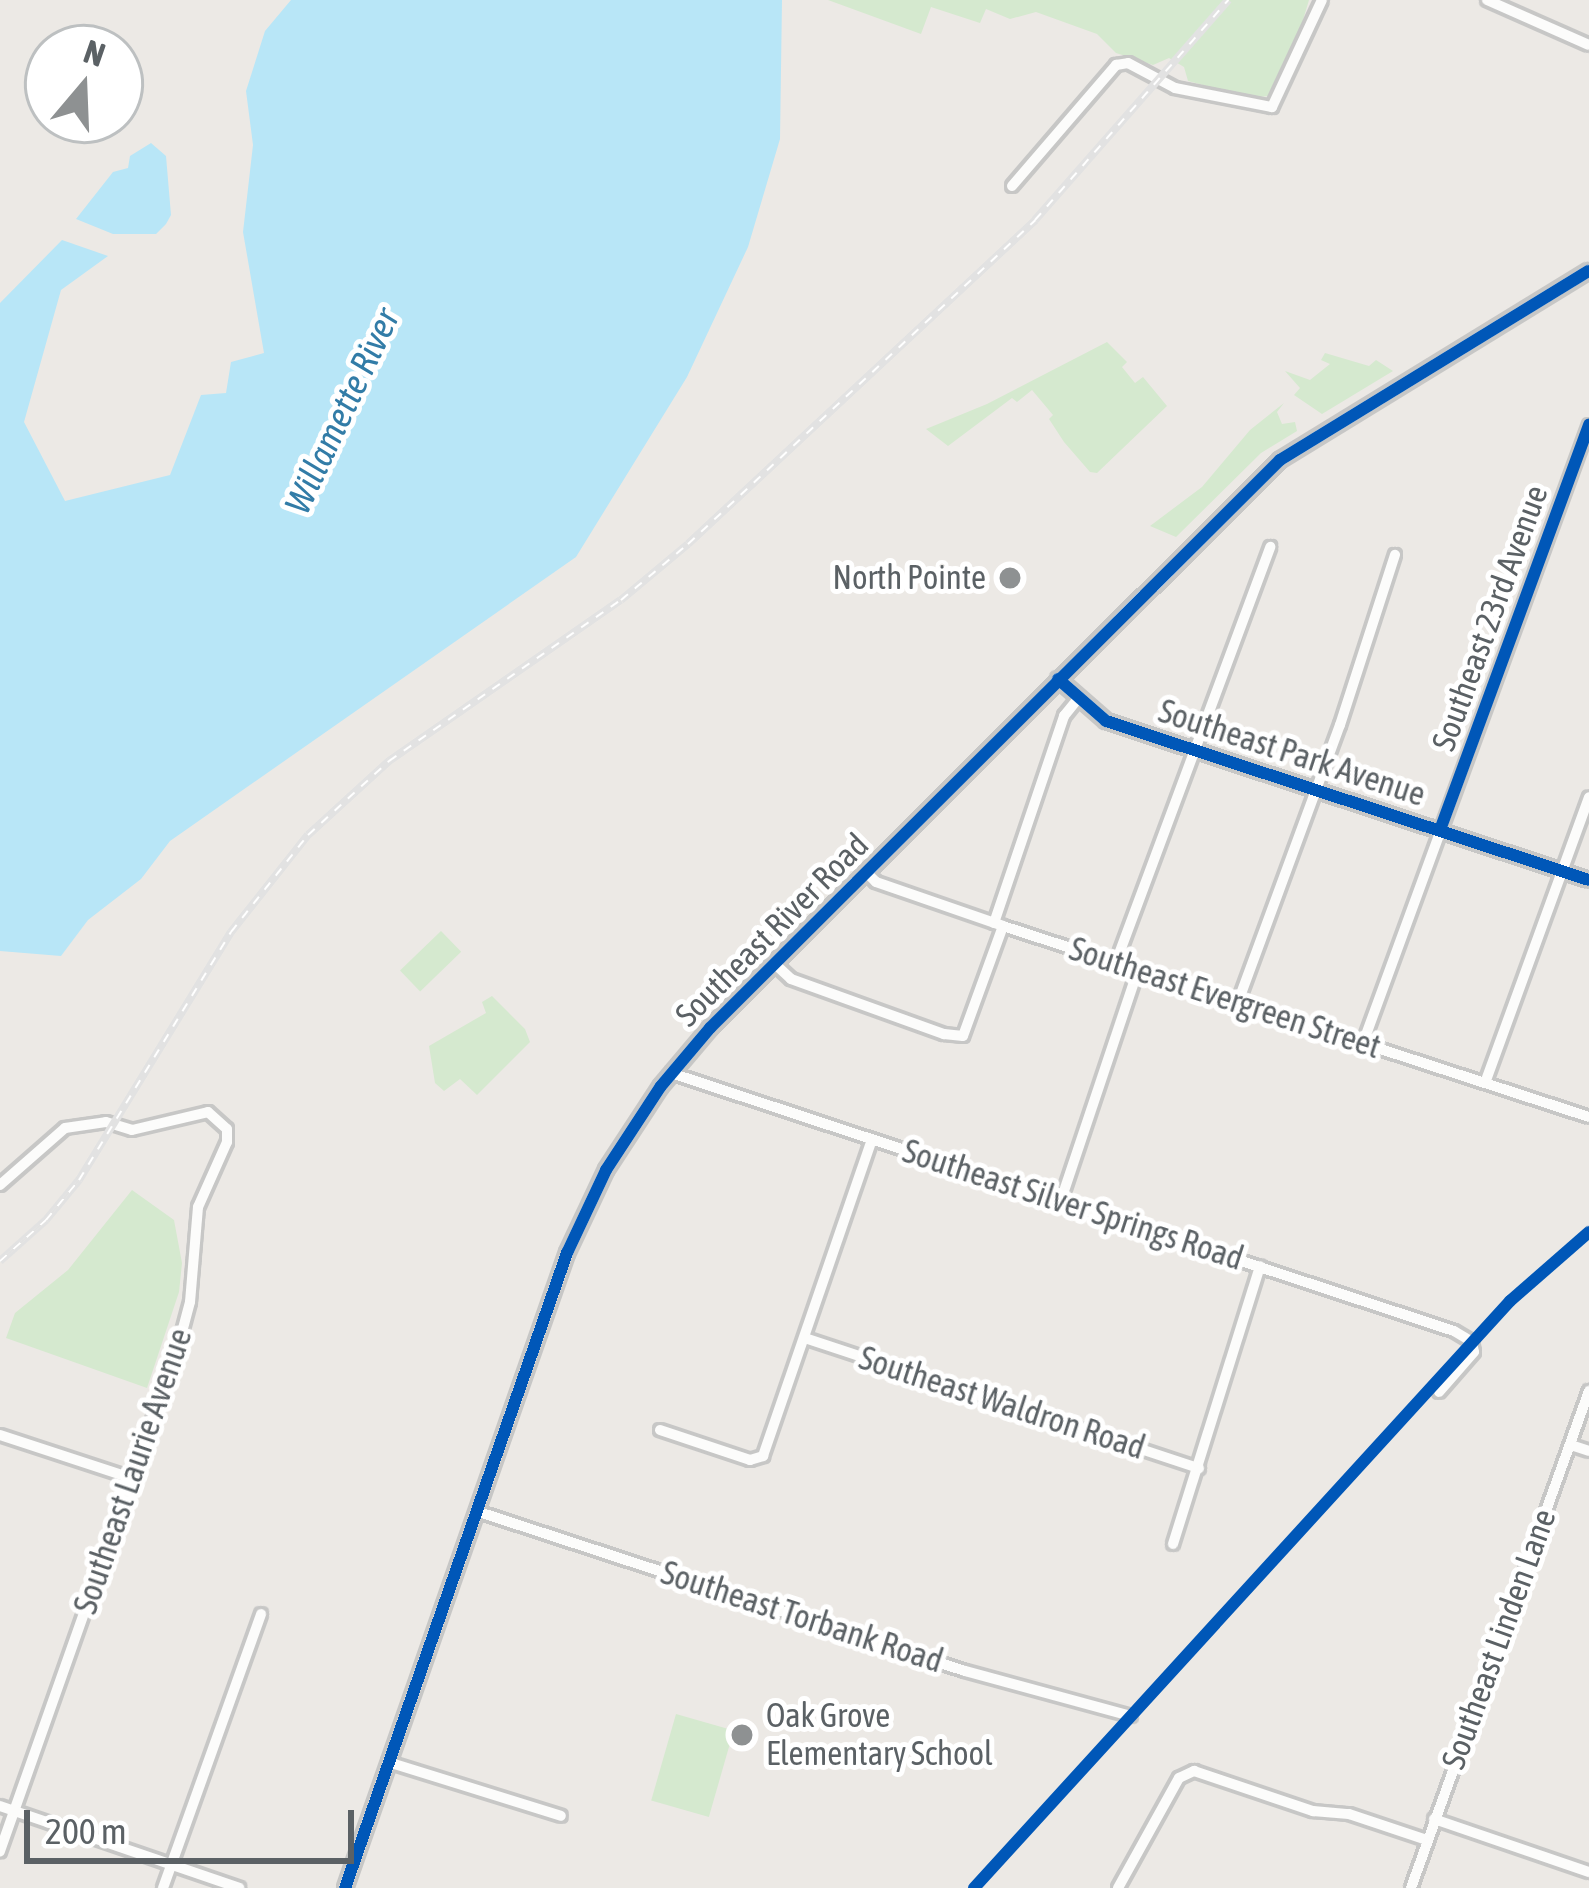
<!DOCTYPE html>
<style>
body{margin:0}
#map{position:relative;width:1589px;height:1888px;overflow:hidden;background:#ece9e5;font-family:"Asap Condensed",sans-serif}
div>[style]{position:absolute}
.green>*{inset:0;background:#d5e9cf;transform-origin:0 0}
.water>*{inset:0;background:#b8e6f7}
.roads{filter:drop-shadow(3px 0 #c7c7c6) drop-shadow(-3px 0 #c7c7c6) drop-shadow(0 3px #c7c7c6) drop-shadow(0 -3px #c7c7c6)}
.minor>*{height:10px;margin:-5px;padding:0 5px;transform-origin:5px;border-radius:5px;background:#fcfcfb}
.tertiary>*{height:12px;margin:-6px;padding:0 6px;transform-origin:6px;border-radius:6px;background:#fcfcfb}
.rail>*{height:8px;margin-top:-4px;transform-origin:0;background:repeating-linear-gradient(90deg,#fff 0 9px,#e2e2e2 0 18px);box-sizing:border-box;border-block:3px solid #e2e2e2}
.cycleway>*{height:12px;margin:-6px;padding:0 6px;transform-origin:6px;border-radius:6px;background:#0057b8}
.dots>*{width:33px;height:33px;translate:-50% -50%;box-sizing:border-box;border:6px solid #fff;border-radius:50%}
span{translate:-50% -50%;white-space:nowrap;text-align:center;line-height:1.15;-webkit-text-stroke:10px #fff;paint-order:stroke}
.poi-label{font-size:33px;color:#5b6165}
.right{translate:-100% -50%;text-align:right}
.left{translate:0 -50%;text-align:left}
.street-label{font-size:33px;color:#5b6165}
.water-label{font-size:36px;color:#327ca7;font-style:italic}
.north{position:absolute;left:24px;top:24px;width:120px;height:120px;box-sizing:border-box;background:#fff;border:3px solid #bdc0c1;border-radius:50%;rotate:19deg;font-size:33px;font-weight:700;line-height:48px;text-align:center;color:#5b6165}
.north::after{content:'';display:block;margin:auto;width:42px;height:54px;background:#8e9192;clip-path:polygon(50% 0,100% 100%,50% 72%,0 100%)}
.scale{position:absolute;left:24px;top:1810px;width:330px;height:54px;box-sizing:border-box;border:6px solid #5b6165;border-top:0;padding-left:15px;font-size:36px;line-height:42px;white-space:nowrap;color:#5b6165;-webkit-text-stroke:9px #fff;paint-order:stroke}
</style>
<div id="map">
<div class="green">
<div style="clip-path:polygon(828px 0,1309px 0,1285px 80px,1268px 96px,1251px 98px,1188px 81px,1184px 67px,1169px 58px,1153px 65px,1116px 53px,1097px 34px,1036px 12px,1010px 19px,986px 9px,980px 23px,931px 7px,921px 34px)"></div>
<div style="clip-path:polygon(1107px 342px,1127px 362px,1122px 367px,1135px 383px,1143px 377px,1167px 406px,1097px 473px,1090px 472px,1064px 442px,1049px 419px,1053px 415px,1032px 390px,1017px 402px,1012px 398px,948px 446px,926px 429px,987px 404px)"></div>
<div style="clip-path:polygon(1325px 353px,1369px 366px,1376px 360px,1393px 371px,1322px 414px,1294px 395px,1300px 388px,1285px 371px,1310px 380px,1330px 364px,1321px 360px)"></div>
<div style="clip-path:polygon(1284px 403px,1277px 412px,1282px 424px,1295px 422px,1297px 431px,1261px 453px,1176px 537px,1150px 526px,1202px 487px,1250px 430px)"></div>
<div style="left:441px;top:931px;width:29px;height:57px;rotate:46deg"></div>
<div style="clip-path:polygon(492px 996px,525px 1029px,530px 1042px,477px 1095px,460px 1079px,444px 1091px,435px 1083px,429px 1046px,486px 1013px,482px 1002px)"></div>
<div style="clip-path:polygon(132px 1190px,174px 1220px,182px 1263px,179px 1292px,147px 1388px,6px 1338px,15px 1313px,68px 1270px)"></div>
<div style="left:676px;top:1714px;width:60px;height:90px;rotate:16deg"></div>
</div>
<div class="water">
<div style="clip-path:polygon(291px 0,782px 0,780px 139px,748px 247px,687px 377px,576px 557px,170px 841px,141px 879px,88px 920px,61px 956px,0 951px,0 303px,62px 240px,108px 256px,61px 290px,24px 422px,65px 501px,170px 475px,201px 395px,226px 393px,231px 362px,264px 353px,243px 232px,253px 145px,246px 91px,265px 31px)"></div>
<div style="clip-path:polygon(151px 143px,166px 156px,171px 215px,166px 224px,156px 234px,113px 234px,76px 219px,113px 172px,128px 168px,130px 156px)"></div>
</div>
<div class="roads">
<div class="minor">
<div style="left:1487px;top:0;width:111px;rotate:23.8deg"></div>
<div style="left:1012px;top:186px;width:160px;rotate:-49.3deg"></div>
<div style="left:1116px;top:65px;width:12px;rotate:-9deg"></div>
<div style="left:1128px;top:63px;width:53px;rotate:28deg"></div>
<div style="left:1175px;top:88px;width:99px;rotate:11.1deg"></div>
<div style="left:1272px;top:107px;width:118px;rotate:-65deg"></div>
<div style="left:866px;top:872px;width:14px;rotate:45deg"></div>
<div style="left:876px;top:882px;width:134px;rotate:19.1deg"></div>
<div style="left:1003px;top:926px;width:616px;rotate:18.05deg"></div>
<div style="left:994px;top:923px;width:219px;rotate:-71.3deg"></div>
<div style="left:1064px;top:716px;width:22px;rotate:-51deg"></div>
<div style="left:1116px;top:962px;width:443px;rotate:-69.6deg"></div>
<div style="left:775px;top:964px;width:22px;rotate:43deg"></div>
<div style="left:791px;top:979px;width:163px;rotate:19.8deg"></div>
<div style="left:944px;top:1034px;width:19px;rotate:6deg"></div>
<div style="left:963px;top:1036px;width:117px;rotate:-70deg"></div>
<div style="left:1238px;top:1002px;width:295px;rotate:-69.8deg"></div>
<div style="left:1340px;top:725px;width:179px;rotate:-72.1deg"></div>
<div style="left:1363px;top:1043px;width:658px;rotate:-69.91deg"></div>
<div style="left:671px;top:1073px;width:824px;rotate:18.24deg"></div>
<div style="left:1454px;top:1331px;width:21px;rotate:31deg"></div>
<div style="left:1472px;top:1342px;width:10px;rotate:79deg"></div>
<div style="left:1474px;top:1352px;width:53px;rotate:131.2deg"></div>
<div style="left:1485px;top:1083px;width:304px;rotate:-70deg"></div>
<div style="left:0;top:1185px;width:86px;rotate:-41.2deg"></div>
<div style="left:65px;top:1128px;width:41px;rotate:-8.3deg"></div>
<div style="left:106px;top:1122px;width:27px;rotate:17deg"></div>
<div style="left:132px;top:1130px;width:78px;rotate:-13.3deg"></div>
<div style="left:208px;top:1112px;width:25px;rotate:42deg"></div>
<div style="left:227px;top:1129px;width:13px;rotate:90deg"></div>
<div style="left:227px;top:1142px;width:71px;rotate:114deg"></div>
<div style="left:198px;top:1207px;width:95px;rotate:94.8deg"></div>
<div style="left:190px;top:1302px;width:47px;rotate:104.9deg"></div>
<div style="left:178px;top:1347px;width:535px;rotate:109.45deg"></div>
<div style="left:1061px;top:1200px;width:243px;rotate:-71.5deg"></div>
<div style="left:805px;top:1338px;width:415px;rotate:18.3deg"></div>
<div style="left:660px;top:1430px;width:95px;rotate:18.4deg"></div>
<div style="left:750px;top:1460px;width:14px;rotate:-17deg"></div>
<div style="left:763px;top:1456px;width:334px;rotate:-71deg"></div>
<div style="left:0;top:1435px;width:138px;rotate:18.2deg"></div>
<div style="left:1571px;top:1445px;width:19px;rotate:18deg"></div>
<div style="left:476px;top:1511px;width:515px;rotate:18.12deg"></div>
<div style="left:965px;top:1671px;width:172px;rotate:15.2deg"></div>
<div style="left:1173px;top:1544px;width:291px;rotate:-72.6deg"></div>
<div style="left:388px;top:1762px;width:181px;rotate:17.3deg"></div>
<div style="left:0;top:1806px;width:253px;rotate:18.9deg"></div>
<div style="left:1434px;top:1819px;width:164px;rotate:18.9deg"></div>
<div style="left:163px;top:1888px;width:291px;rotate:-70.3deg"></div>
<div style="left:1118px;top:1888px;width:126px;rotate:-61deg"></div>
<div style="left:1179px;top:1778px;width:17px;rotate:-25deg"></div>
<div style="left:1194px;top:1771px;width:126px;rotate:18.6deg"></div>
<div style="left:1313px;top:1811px;width:36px;rotate:5deg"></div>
<div style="left:1349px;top:1814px;width:82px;rotate:18.4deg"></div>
<div style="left:1411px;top:1888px;width:528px;rotate:-70.3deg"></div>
</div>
<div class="tertiary">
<div style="left:1058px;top:679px;width:64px;rotate:41.2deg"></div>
<div style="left:1106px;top:721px;width:508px;rotate:18.22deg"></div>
<div style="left:345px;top:1888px;width:673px;rotate:-70.73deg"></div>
<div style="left:567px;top:1253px;width:92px;rotate:-64.8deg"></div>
<div style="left:606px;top:1170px;width:100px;rotate:-56.8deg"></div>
<div style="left:661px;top:1086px;width:76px;rotate:-49.8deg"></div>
<div style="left:710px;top:1028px;width:805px;rotate:-44.9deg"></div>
<div style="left:1280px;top:460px;width:362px;rotate:-31.5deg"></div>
</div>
</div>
<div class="rail">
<div style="left:0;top:1261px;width:62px;rotate:-41.7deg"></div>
<div style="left:46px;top:1220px;width:52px;rotate:-50.5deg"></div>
<div style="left:79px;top:1180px;width:291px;rotate:-58.5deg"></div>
<div style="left:231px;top:932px;width:124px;rotate:-51.6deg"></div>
<div style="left:308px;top:835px;width:110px;rotate:-42.4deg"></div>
<div style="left:389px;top:761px;width:282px;rotate:-34.8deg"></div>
<div style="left:621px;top:600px;width:87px;rotate:-39.9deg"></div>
<div style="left:688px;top:544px;width:475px;rotate:-43deg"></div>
<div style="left:1035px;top:220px;width:293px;rotate:-48.7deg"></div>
</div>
<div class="cycleway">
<div style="left:1058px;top:679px;width:64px;rotate:41.2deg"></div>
<div style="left:1106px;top:721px;width:508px;rotate:18.22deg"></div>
<div style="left:1440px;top:830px;width:432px;rotate:-69.8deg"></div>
<div style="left:345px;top:1888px;width:673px;rotate:-70.73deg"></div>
<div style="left:567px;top:1253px;width:92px;rotate:-64.8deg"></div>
<div style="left:606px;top:1170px;width:100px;rotate:-56.8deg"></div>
<div style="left:661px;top:1086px;width:76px;rotate:-49.8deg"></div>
<div style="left:710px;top:1028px;width:805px;rotate:-44.9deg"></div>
<div style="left:1280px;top:460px;width:362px;rotate:-31.5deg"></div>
<div style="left:974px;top:1888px;width:795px;rotate:-47.6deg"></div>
<div style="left:1510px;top:1301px;width:105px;rotate:-41.1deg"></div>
</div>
<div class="dots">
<div style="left:1010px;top:578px;background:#8e9192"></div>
<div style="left:742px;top:1735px;background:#8e9192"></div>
</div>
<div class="poi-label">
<span class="right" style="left:986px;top:578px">North Pointe</span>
<span class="left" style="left:766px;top:1735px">Oak Grove<br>Elementary School</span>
</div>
<div class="street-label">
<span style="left:1490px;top:618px;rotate:-70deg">Southeast 23rd Avenue</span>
<span style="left:1292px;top:753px;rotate:18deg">Southeast Park Avenue</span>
<span style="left:772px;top:930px;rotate:-45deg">Southeast River Road</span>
<span style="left:1225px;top:998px;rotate:18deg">Southeast Evergreen Street</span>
<span style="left:1073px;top:1205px;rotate:18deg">Southeast Silver Springs Road</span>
<span style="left:1002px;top:1403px;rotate:18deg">Southeast Waldron Road</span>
<span style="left:133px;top:1471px;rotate:-71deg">Southeast Laurie Avenue</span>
<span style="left:802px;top:1617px;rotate:18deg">Southeast Torbank Road</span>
<span style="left:1499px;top:1639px;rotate:-70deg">Southeast Linden Lane</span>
</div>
<div class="water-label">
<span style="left:342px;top:411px;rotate:-65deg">Willamette River</span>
</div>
<div class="north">N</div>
<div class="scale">200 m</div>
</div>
